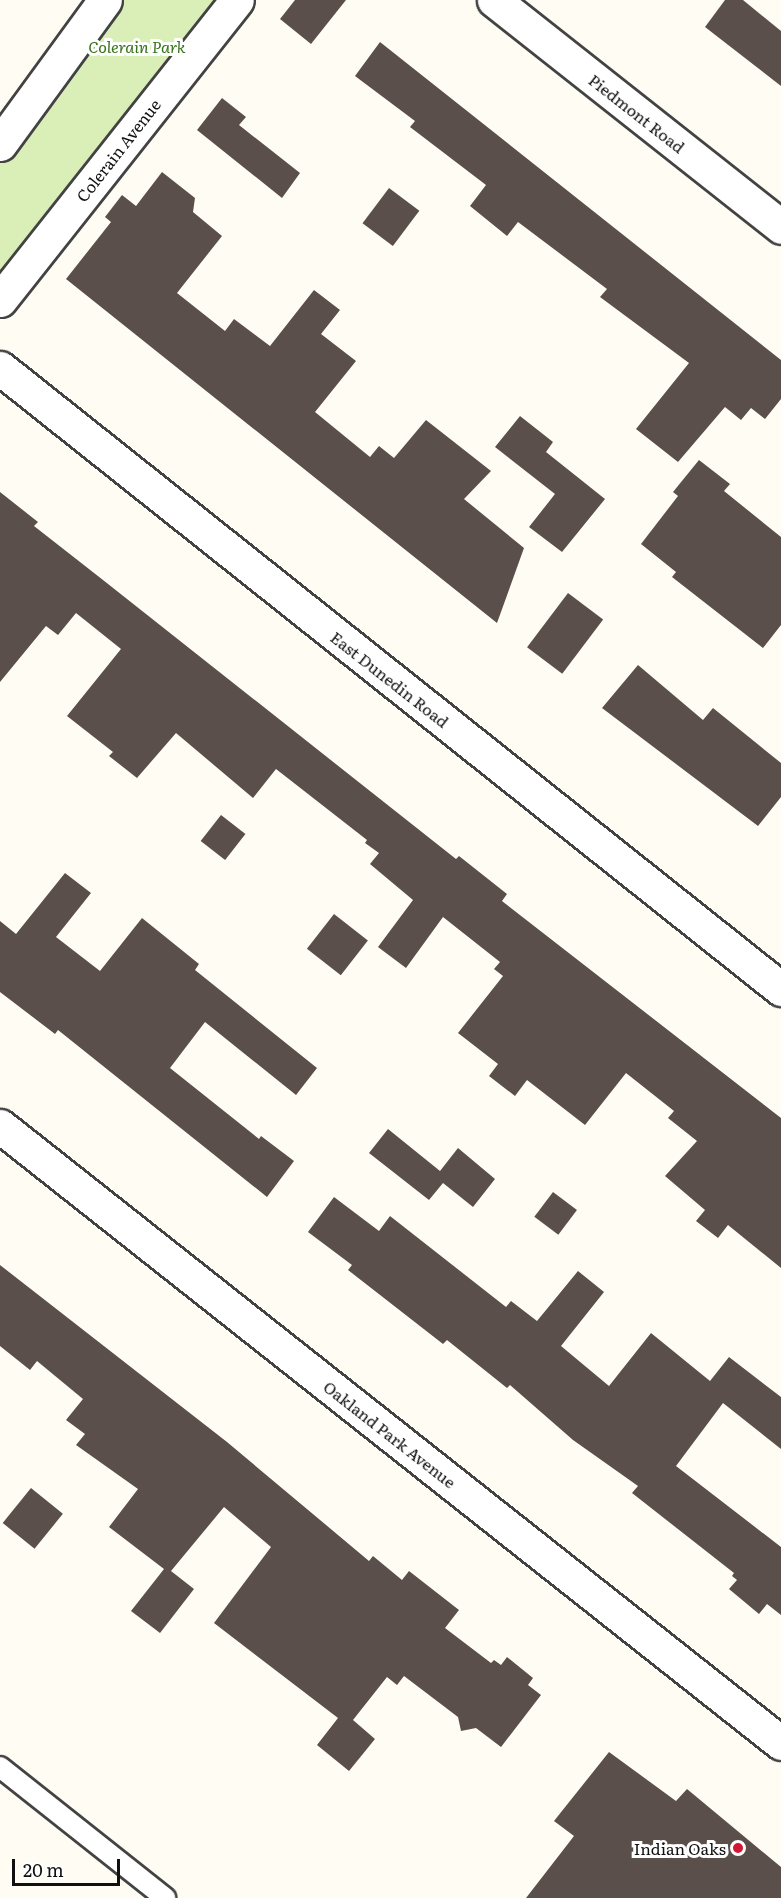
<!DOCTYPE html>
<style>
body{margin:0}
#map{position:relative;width:781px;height:1898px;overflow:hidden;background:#fffcf4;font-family:Literata,serif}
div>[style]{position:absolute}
.green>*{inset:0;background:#daefb8}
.building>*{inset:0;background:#5b4f4b;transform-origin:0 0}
.roads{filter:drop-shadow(2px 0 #434343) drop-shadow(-2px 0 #434343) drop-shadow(0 2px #434343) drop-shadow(0 -2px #434343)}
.service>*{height:20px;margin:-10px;padding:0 10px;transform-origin:10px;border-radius:10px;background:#fff}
.minor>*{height:33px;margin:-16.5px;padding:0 16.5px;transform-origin:16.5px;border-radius:16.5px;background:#fff}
.dots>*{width:16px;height:16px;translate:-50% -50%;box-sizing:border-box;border:3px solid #fff;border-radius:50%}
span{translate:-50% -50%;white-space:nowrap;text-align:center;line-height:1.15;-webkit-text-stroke:6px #fff;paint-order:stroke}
.park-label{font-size:16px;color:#347118;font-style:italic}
.street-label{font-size:16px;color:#101010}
.poi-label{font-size:16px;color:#101010}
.right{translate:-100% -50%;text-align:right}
.scale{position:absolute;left:12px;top:1859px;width:108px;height:27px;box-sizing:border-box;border:3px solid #101010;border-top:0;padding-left:8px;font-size:18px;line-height:21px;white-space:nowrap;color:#101010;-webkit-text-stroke:4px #fff;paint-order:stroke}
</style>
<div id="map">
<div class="green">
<div style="clip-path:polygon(121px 0,225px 0,0 281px,0 163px)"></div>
</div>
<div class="building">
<div style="clip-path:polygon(295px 0,346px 0,311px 44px,280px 19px)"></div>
<div style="clip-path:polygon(725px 0,743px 0,781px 31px,781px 86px,705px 27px)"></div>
<div style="clip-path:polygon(380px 42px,781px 360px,781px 399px,765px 419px,751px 408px,741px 420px,725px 407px,678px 462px,636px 429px,689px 363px,600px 297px,607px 289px,518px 222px,507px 236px,470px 206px,486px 185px,410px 127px,415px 121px,355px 76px)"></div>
<div style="clip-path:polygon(222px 98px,246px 117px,239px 125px,300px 173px,282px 198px,197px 130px)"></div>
<div style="clip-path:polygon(162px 172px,195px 198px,193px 212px,222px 236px,177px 293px,225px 331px,234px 319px,270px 346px,314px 290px,340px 310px,321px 334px,356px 361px,315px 412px,370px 457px,379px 446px,394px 458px,426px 420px,491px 471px,464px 499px,524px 548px,497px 623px,66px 279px,111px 222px,105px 217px,122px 195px,136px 206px)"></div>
<div style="left:389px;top:188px;width:38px;height:44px;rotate:37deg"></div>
<div style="clip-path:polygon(520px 416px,553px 442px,546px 452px,605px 499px,562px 552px,529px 527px,555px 494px,495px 447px)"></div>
<div style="clip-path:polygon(699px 460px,730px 484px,724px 491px,781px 537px,781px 625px,763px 648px,672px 577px,676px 572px,641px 544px,678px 496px,673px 492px)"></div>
<div style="clip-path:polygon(0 492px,38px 522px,34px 526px,103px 580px,456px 859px,459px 856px,507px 894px,502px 901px,781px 1118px,781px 1268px,728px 1225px,718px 1238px,696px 1221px,705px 1210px,665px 1176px,697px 1141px,668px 1118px,674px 1111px,626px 1073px,585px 1125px,527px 1080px,515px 1096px,489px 1076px,498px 1064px,458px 1033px,503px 976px,494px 969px,500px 962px,443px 917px,406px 968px,378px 947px,413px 900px,370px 864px,379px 853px,365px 843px,367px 840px,276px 769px,253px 798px,176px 733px,137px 778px,109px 756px,113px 752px,67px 716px,121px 649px,76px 613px,58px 635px,46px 626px,0 682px)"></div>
<div style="left:568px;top:593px;width:44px;height:68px;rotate:37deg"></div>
<div style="clip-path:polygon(638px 665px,703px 720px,713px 708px,781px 763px,781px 797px,758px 826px,602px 708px)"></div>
<div style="left:221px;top:815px;width:31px;height:33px;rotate:38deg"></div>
<div style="clip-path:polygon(65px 873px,91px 893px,56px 937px,100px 971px,142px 918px,199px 964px,195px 970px,317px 1068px,296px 1095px,205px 1022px,170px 1068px,259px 1139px,261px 1136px,294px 1161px,267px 1197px,58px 1030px,55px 1034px,0 992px,0 921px,16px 934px)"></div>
<div style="left:334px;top:914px;width:43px;height:44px;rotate:38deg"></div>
<div style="clip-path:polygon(388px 1129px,440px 1171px,458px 1148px,495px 1179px,473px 1207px,443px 1183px,429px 1200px,369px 1153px)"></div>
<div style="left:553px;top:1192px;width:30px;height:31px;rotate:37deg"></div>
<div style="clip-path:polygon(334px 1197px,379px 1231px,390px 1216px,506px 1307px,511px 1301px,537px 1321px,578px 1271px,604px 1292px,561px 1346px,609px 1386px,651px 1333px,710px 1381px,729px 1357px,781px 1397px,781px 1449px,723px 1403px,676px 1466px,781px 1547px,781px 1615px,767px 1604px,759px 1614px,729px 1589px,737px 1580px,732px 1576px,734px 1573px,632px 1493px,638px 1486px,573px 1440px,510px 1385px,507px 1388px,447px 1340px,443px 1344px,348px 1270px,352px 1265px,308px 1232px)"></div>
<div style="clip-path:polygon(0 1265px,227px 1442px,369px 1561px,373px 1556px,402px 1580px,409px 1571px,459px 1610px,445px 1628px,491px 1663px,494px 1660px,501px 1665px,507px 1657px,533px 1678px,528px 1685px,541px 1695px,501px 1747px,476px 1728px,461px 1731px,458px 1717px,404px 1676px,397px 1685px,387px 1677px,353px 1720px,375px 1739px,349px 1771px,317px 1745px,338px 1718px,214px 1623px,271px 1547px,224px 1507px,171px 1571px,194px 1589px,160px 1633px,131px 1611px,164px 1569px,109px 1527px,138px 1489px,76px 1445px,85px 1434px,66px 1420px,83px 1399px,37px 1361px,30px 1370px,0 1346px)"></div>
<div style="left:31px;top:1488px;width:41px;height:45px;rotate:39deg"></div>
<div style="clip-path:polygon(609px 1752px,676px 1801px,687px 1789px,781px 1867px,781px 1898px,526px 1898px,574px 1836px,554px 1821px)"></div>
</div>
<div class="roads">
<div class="service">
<div style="left:0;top:1767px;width:211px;rotate:38.4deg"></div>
</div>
<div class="minor">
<div style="left:494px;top:0;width:366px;rotate:38.3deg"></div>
<div style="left:0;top:144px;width:178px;rotate:-53.9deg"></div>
<div style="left:0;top:300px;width:382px;rotate:-51.7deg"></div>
<div style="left:0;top:368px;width:998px;rotate:38.49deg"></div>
<div style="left:0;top:1126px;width:995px;rotate:38.31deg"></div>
</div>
</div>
<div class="dots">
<div style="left:738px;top:1848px;background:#d21734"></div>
</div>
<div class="park-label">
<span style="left:137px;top:46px">Colerain Park</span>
</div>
<div class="street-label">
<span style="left:637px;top:113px;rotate:38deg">Piedmont Road</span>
<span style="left:118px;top:150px;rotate:-52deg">Colerain Avenue</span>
<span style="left:390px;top:679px;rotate:38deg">East Dunedin Road</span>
<span style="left:390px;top:1434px;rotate:38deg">Oakland Park Avenue</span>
</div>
<div class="poi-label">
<span class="right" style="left:726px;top:1848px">Indian Oaks</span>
</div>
<div class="scale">20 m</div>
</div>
